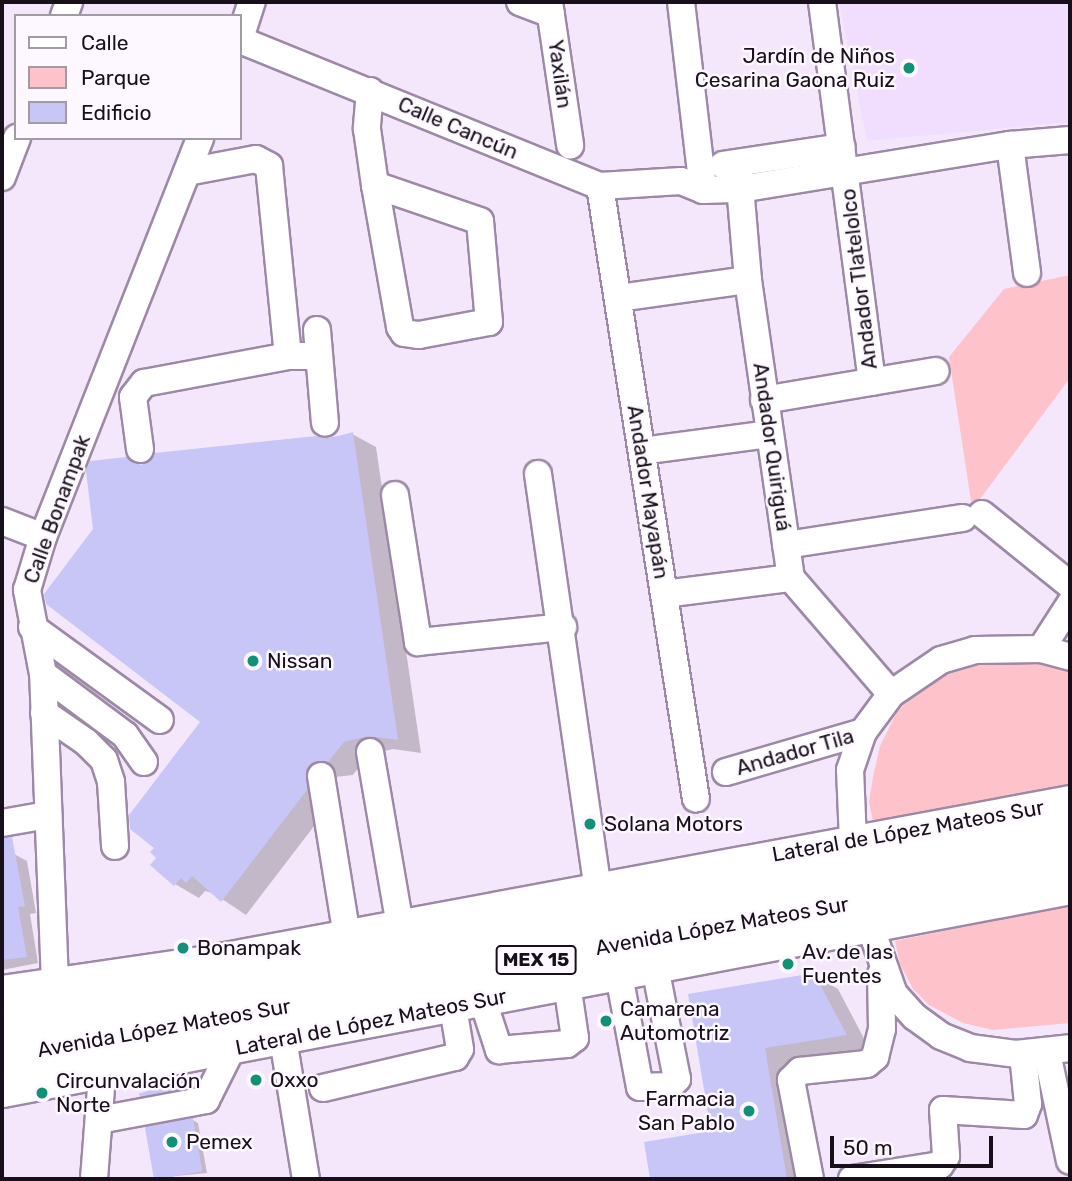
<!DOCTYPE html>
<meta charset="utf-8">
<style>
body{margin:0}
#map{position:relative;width:1072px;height:1181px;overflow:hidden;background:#f4e7fb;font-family:Rubik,sans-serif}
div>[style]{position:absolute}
.built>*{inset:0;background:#f1ddfd}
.green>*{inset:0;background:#fec2ca}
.shadow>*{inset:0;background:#0003}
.building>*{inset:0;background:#c7c6f7;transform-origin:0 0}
.roads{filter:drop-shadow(2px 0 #9d89a7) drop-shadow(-2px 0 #9d89a7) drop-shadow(0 2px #9d89a7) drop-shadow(0 -2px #9d89a7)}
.minor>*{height:26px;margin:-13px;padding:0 13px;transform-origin:13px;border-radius:13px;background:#fff}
.major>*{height:33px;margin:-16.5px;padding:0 16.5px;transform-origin:16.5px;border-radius:16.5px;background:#fff}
.dots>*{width:19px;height:19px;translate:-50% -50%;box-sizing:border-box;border:4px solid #fdf8ff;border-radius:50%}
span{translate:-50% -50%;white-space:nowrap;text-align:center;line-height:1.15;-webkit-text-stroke:5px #fdf8ff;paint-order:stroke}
.shield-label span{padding:2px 5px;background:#fdf8ff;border:2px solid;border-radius:5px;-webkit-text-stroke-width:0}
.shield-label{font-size:19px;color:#170f1a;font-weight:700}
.poi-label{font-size:21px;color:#170f1a}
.right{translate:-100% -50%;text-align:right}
.left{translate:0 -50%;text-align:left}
.street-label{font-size:21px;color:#170f1a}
.frame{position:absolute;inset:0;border:4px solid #170f1a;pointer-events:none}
.legend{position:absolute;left:14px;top:14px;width:228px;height:126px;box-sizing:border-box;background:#fdf8ff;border:2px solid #a19ba3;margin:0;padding:9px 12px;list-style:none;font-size:21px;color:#170f1a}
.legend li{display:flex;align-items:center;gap:14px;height:35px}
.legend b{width:35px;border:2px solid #a19ba3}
.scale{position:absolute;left:830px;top:1136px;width:163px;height:32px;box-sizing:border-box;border:4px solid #170f1a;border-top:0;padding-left:9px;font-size:21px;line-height:24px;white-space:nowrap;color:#170f1a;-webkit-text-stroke:5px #fdf8ff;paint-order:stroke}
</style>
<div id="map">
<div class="built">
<div style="clip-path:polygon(839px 2px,1070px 2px,1070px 122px,867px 141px)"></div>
</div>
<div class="green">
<div style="clip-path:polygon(1070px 275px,1070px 378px,980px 499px,971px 501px,949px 357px,1004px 289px)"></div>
<div style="clip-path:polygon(1006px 657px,1070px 671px,1070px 787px,874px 826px,869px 802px,873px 777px,880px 746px,897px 712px,923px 686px,952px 668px)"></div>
<div style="clip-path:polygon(1070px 905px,1070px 1023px,993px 1030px,963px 1023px,929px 1005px,913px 989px,900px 964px,895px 941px)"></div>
</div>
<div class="shadow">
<div style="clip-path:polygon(352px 434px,376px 447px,421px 753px,393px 749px,368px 755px,353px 775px,335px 777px,330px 785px,331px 804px,246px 915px,213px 893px,205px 891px,199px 898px,175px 884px,158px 858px,156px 848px,202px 721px,142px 467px)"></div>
<div style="clip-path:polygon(14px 854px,27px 861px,36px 913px,30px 914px,38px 963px,2px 970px,2px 856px)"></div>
<div style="clip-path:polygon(813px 975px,838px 989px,869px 1048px,788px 1061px,808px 1179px,652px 1179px,646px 1143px,713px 1132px,690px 996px)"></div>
<div style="clip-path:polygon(186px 1081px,192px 1090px,146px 1098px,141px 1095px)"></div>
<div style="clip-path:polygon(193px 1120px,198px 1123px,207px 1173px,155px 1178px)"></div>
</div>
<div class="building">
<div style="clip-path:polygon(353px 432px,398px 740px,368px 736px,344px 742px,328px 762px,311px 764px,306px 771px,307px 790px,221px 902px,192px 876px,186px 883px,181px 878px,174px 886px,150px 865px,156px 858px,150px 852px,154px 848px,130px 829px,129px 815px,200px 722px,46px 604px,44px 594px,93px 529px,86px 471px,90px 461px,127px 457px,141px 465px,155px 453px,316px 436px,327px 439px)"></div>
<div style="clip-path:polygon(12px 837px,25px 906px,18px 907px,27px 957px,2px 960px,2px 838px)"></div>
<div style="clip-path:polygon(814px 973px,847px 1035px,765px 1048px,787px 1179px,650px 1179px,644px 1142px,711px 1131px,688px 994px)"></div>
<div style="left:186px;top:1080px;width:7px;height:49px;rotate:74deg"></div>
<div style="left:193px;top:1118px;width:54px;height:49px;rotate:80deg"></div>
</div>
<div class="roads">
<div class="minor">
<div style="left:520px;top:2px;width:33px;rotate:21deg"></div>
<div style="left:549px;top:2px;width:145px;rotate:81.6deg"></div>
<div style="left:681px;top:2px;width:189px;rotate:83.3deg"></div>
<div style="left:822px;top:2px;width:383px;rotate:82.5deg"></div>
<div style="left:64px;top:16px;width:15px;rotate:-70deg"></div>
<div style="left:240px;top:38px;width:38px;rotate:-72deg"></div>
<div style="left:240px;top:40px;width:388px;rotate:22.1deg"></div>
<div style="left:600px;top:186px;width:81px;rotate:-3.5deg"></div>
<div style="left:681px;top:181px;width:24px;rotate:22deg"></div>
<div style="left:703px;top:190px;width:37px;rotate:-2deg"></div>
<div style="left:740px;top:189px;width:274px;rotate:-9.3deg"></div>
<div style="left:1010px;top:145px;width:60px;rotate:-4.8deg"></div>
<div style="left:370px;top:91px;width:38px;rotate:95deg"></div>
<div style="left:367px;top:129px;width:57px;rotate:81.9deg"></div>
<div style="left:375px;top:185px;width:144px;rotate:80deg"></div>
<div style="left:400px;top:327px;width:7px;rotate:56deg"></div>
<div style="left:404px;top:333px;width:15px;rotate:8deg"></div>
<div style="left:419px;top:335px;width:71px;rotate:-10.5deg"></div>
<div style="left:489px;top:322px;width:101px;rotate:-95.1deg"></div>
<div style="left:480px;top:221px;width:111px;rotate:-161.1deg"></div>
<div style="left:1010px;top:145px;width:129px;rotate:82.4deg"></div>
<div style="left:738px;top:163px;width:117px;rotate:85.1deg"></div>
<div style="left:748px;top:280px;width:301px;rotate:81.8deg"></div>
<div style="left:791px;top:578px;width:153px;rotate:49.2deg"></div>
<div style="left:723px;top:165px;width:120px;rotate:-8.6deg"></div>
<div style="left:187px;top:172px;width:70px;rotate:-10.7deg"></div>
<div style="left:256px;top:159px;width:15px;rotate:28deg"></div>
<div style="left:269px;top:166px;width:191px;rotate:84.3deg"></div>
<div style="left:2px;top:177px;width:42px;rotate:-69deg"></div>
<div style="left:600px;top:186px;width:620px;rotate:81.1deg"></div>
<div style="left:618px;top:298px;width:131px;rotate:-7.9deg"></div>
<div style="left:317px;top:330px;width:93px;rotate:85.1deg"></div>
<div style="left:764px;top:400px;width:174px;rotate:-9.6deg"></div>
<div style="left:140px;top:449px;width:52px;rotate:-97.7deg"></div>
<div style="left:133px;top:397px;width:18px;rotate:-52deg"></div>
<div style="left:144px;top:383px;width:147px;rotate:-10.6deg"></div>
<div style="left:288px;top:356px;width:29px"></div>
<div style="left:642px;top:451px;width:128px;rotate:-7.6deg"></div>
<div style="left:538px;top:474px;width:418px;rotate:81.8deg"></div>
<div style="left:395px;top:495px;width:149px;rotate:81.1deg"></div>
<div style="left:418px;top:642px;width:146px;rotate:-5.9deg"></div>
<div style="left:982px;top:514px;width:113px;rotate:38.9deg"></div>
<div style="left:2px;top:521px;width:44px;rotate:21.3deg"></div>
<div style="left:786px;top:545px;width:179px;rotate:-8.7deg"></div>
<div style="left:664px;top:594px;width:128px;rotate:-7.2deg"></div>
<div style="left:32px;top:627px;width:158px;rotate:36deg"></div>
<div style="left:1041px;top:649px;width:54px;rotate:-57.2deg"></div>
<div style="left:43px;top:674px;width:102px;rotate:36.6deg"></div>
<div style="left:125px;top:735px;width:33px;rotate:55deg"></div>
<div style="left:44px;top:713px;width:51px;rotate:34.6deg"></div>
<div style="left:86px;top:742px;width:25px;rotate:45deg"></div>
<div style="left:104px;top:760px;width:23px;rotate:72deg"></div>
<div style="left:111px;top:782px;width:64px;rotate:86.4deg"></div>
<div style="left:370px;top:752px;width:176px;rotate:80.2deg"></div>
<div style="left:726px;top:772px;width:143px;rotate:-16.3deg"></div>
<div style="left:321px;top:776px;width:162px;rotate:80.8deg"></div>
<div style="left:2px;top:823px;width:47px;rotate:-9.9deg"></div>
<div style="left:853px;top:841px;width:71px;rotate:-92.4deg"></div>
<div style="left:850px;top:770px;width:40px;rotate:-71.1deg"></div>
<div style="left:863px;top:732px;width:47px;rotate:-53.6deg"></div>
<div style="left:891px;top:694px;width:60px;rotate:-34.2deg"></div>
<div style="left:941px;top:660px;width:35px;rotate:-16deg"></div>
<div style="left:975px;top:650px;width:66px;rotate:-0.9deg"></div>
<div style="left:1041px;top:649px;width:30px;rotate:15deg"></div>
<div style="left:864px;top:909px;width:90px;rotate:70.6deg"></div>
<div style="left:894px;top:994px;width:31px;rotate:48deg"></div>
<div style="left:915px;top:1017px;width:32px;rotate:36deg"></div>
<div style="left:941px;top:1036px;width:31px;rotate:22deg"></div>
<div style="left:970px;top:1048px;width:46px;rotate:7.4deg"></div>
<div style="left:1016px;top:1054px;width:54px;rotate:-6.3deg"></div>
<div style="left:619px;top:975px;width:114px;rotate:79.4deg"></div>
<div style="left:640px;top:1087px;width:30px;rotate:-2deg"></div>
<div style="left:670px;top:1086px;width:10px;rotate:-45deg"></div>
<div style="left:677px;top:1079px;width:114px;rotate:-101.1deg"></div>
<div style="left:55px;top:983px;width:309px;rotate:-92.2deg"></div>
<div style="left:43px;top:674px;width:86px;rotate:-100.8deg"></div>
<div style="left:27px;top:590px;width:55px;rotate:-73.2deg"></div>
<div style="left:43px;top:537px;width:429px;rotate:-68.5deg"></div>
<div style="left:483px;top:1001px;width:52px;rotate:71.9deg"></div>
<div style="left:499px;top:1050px;width:68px;rotate:-5deg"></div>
<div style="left:567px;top:1044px;width:10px;rotate:-37deg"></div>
<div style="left:575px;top:1038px;width:55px;rotate:-98.4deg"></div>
<div style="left:283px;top:1039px;width:142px;rotate:80.7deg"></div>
<div style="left:1047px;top:1053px;width:110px;rotate:78deg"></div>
<div style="left:323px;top:1088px;width:136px;rotate:-13.2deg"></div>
<div style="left:455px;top:1057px;width:9px;rotate:-58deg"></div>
<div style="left:460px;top:1049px;width:43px;rotate:-99.5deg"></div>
<div style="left:99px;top:1120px;width:109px;rotate:-10.6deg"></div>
<div style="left:206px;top:1100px;width:56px;rotate:-63.4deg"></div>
<div style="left:94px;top:1179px;width:105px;rotate:-85.6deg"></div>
<div style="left:810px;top:1179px;width:101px;rotate:-100.9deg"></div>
<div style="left:791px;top:1080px;width:13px;rotate:-45deg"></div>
<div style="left:800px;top:1071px;width:67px;rotate:-6deg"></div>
<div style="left:867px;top:1064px;width:11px;rotate:-41deg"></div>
<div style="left:875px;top:1057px;width:29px;rotate:-76deg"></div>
<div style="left:882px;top:1029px;width:55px;rotate:-91deg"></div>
<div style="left:852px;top:1179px;width:89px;rotate:-9deg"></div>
<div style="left:940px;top:1165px;width:11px;rotate:-56deg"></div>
<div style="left:946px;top:1156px;width:46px;rotate:-93.7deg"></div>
<div style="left:943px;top:1110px;width:81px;rotate:3.5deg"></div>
<div style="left:1024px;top:1115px;width:12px;rotate:-70deg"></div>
<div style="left:1028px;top:1104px;width:50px;rotate:-95.7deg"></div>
</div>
<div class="major">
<div style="left:2px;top:992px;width:214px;rotate:-8.3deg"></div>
<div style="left:214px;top:961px;width:871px;rotate:-10.52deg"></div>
<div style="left:2px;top:1025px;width:1085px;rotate:-10.3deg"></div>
<div style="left:2px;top:1057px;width:1085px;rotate:-10.3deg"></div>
<div style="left:2px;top:1090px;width:1087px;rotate:-10.76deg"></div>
</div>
</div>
<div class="dots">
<div style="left:909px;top:68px;background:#129179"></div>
<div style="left:253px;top:661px;background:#129179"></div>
<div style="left:590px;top:824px;background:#129179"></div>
<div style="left:183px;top:948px;background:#129179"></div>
<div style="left:788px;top:964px;background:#129179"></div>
<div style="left:606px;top:1021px;background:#129179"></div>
<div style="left:256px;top:1080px;background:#129179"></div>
<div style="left:42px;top:1093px;background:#129179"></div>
<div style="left:749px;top:1111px;background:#129179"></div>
<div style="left:172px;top:1142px;background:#129179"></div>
</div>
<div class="shield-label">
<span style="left:536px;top:960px">MEX 15</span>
</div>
<div class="poi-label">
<span class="right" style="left:895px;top:68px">Jardín de Niños<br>Cesarina Gaona Ruiz</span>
<span class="left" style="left:267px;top:661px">Nissan</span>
<span class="left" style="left:604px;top:824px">Solana Motors</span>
<span class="left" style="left:197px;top:948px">Bonampak</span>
<span class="left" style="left:802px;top:964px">Av. de las<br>Fuentes</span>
<span class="left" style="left:620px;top:1021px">Camarena<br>Automotriz</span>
<span class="left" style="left:270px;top:1080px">Oxxo</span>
<span class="left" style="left:56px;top:1093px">Circunvalación<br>Norte</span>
<span class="right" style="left:735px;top:1111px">Farmacia<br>San Pablo</span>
<span class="left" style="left:186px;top:1142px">Pemex</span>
</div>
<div class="street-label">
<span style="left:560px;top:74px;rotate:82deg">Yaxilán</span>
<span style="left:458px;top:128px;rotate:23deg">Calle Cancún</span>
<span style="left:859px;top:279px;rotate:-97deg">Andador Tlatelolco</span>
<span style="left:772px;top:447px;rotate:82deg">Andador Quiriguá</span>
<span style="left:648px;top:492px;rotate:81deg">Andador Mayapán</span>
<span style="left:57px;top:509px;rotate:-70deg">Calle Bonampak</span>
<span style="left:795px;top:752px;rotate:-16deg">Andador Tila</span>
<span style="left:908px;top:831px;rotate:-10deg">Lateral de López Mateos Sur</span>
<span style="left:722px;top:926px;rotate:-10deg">Avenida López Mateos Sur</span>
<span style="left:371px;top:1022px;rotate:-11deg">Lateral de López Mateos Sur</span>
<span style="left:164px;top:1028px;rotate:-10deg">Avenida López Mateos Sur</span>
</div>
<div class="frame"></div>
<ul class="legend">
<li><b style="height:9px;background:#fff"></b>Calle</li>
<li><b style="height:19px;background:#fec2ca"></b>Parque</li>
<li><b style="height:19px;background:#c7c6f7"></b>Edificio</li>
</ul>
<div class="scale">50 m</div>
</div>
